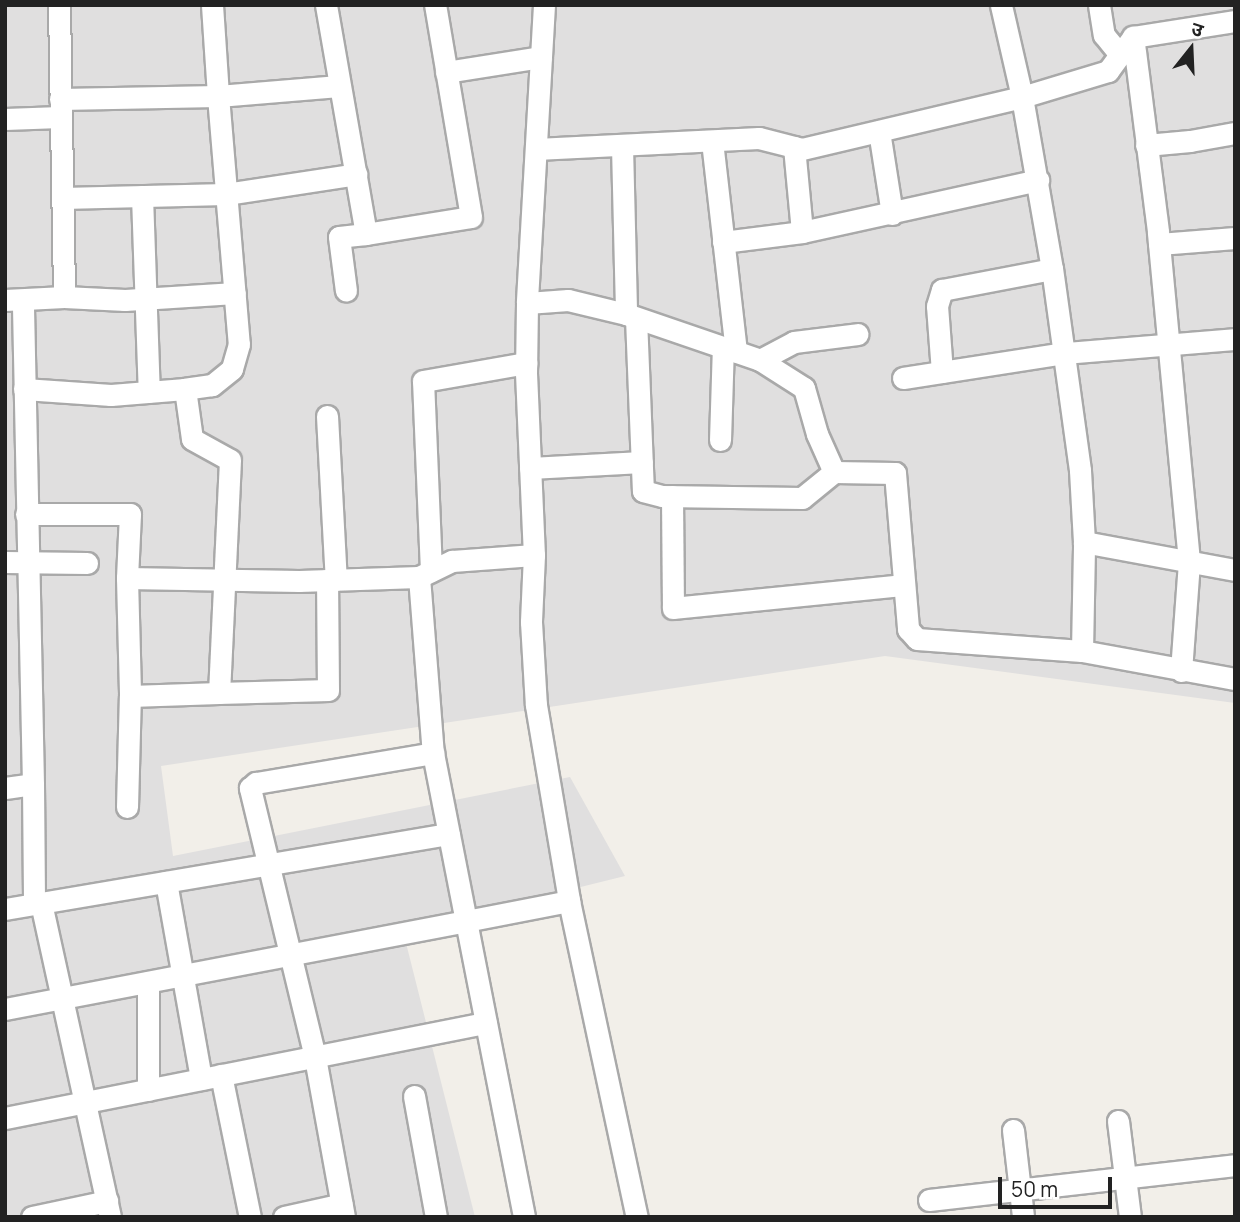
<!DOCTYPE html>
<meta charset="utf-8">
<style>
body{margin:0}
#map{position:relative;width:1240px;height:1222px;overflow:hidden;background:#f2efe9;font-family:Manrope,"Noto Sans Devanagari",sans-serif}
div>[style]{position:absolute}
.residential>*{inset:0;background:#e0dfdf}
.roads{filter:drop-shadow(2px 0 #a9a9a9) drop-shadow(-2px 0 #a9a9a9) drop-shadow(0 2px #a9a9a9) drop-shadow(0 -2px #a9a9a9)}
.minor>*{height:21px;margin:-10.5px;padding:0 10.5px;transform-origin:10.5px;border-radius:10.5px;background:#fff}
span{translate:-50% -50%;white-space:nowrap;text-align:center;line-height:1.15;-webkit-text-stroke:5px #fff;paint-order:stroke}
.frame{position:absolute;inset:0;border:7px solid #222;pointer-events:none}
.north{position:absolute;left:1156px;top:14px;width:70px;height:70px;-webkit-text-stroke:5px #fff;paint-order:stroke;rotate:18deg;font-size:19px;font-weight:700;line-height:28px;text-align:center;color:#222}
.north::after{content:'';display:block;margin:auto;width:24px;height:32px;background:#222;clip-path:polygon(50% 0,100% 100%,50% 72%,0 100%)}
.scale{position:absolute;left:998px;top:1177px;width:114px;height:32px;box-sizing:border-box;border:4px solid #222;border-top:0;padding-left:9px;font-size:21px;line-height:24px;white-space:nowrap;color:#222;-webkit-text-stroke:5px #fff;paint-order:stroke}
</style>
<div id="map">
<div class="residential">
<div style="clip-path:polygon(5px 5px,1235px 5px,1235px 703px,885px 656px,161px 766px,173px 856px,570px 777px,625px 876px,403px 931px,475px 1217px,5px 1217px)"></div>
</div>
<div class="roads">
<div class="minor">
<div style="left:59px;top:5px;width:292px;rotate:89deg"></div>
<div style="left:64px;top:297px;width:61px;rotate:2.8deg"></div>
<div style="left:125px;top:300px;width:110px;rotate:-3.6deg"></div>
<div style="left:212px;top:5px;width:91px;rotate:86.2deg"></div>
<div style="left:218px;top:96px;width:121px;rotate:-4.7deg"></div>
<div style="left:326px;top:5px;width:232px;rotate:80.1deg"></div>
<div style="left:366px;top:234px;width:27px;rotate:174deg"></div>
<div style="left:339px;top:237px;width:54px;rotate:82.6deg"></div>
<div style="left:544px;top:5px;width:298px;rotate:93.3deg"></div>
<div style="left:527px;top:303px;width:41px;rotate:-4.2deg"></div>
<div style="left:568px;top:300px;width:60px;rotate:13.6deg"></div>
<div style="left:626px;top:314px;width:142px;rotate:18.9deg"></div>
<div style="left:760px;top:360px;width:52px;rotate:32.5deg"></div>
<div style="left:804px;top:388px;width:48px;rotate:74.2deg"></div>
<div style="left:817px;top:434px;width:42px;rotate:65.9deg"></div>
<div style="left:834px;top:472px;width:61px;rotate:0.9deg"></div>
<div style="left:895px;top:473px;width:157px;rotate:85.2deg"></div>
<div style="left:908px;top:629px;width:13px;rotate:48deg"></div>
<div style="left:917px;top:639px;width:165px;rotate:4.2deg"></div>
<div style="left:1082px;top:651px;width:156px;rotate:10.4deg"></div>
<div style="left:1099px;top:5px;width:30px;rotate:81deg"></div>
<div style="left:1104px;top:35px;width:26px;rotate:51deg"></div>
<div style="left:446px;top:72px;width:96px;rotate:-9deg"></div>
<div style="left:60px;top:99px;width:158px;rotate:-1.1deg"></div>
<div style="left:218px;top:96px;width:249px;rotate:85.2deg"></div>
<div style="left:239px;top:344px;width:26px;rotate:106deg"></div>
<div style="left:232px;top:369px;width:26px;rotate:141deg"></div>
<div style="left:212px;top:385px;width:27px;rotate:172deg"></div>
<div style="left:5px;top:119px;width:55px;rotate:-2.1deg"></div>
<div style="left:879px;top:131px;width:84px;rotate:81.1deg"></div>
<div style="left:712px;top:141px;width:212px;rotate:83.5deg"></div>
<div style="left:1146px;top:145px;width:44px;rotate:-5.2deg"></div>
<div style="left:1190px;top:141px;width:46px;rotate:-10.1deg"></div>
<div style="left:622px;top:146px;width:168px;rotate:88.6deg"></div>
<div style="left:794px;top:147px;width:85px;rotate:84.6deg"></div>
<div style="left:536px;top:149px;width:223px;rotate:-2.8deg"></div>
<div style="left:759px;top:138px;width:44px;rotate:14.3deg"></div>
<div style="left:802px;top:149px;width:226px;rotate:-13.3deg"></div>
<div style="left:1022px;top:97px;width:94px;rotate:-102.9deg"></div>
<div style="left:142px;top:196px;width:196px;rotate:88deg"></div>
<div style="left:62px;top:198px;width:164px;rotate:-1.4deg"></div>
<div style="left:226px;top:194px;width:132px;rotate:-8.7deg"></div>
<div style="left:366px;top:234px;width:106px;rotate:-9.2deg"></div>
<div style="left:471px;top:217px;width:215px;rotate:-99.6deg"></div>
<div style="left:723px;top:242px;width:80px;rotate:-7.2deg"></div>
<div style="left:802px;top:232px;width:242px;rotate:-12.4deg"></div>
<div style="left:1159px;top:244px;width:76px;rotate:-4.5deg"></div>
<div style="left:5px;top:300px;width:59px;rotate:-2.9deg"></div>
<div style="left:527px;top:303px;width:70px;rotate:90.8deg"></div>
<div style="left:526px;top:373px;width:182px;rotate:87.5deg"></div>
<div style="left:534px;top:555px;width:67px;rotate:92.6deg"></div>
<div style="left:531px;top:622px;width:83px;rotate:86.6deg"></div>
<div style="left:536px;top:705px;width:199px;rotate:80.4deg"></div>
<div style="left:569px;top:901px;width:323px;rotate:77.9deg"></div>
<div style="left:636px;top:318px;width:173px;rotate:87.7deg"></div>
<div style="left:643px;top:491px;width:20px;rotate:15deg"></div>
<div style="left:662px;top:496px;width:140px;rotate:0.8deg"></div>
<div style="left:802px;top:498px;width:41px;rotate:-39.1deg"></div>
<div style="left:760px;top:360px;width:38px;rotate:-28deg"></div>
<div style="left:794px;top:342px;width:64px;rotate:-7.1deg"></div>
<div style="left:942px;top:372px;width:66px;rotate:-94.3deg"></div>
<div style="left:937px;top:306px;width:17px;rotate:-73deg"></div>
<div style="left:942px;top:290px;width:112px;rotate:-10.8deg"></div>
<div style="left:903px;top:378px;width:164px;rotate:-8.8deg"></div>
<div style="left:1065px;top:353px;width:171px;rotate:-4.7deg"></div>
<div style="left:24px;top:389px;width:87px;rotate:3.9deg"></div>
<div style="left:111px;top:395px;width:74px;rotate:-4.6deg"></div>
<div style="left:185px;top:389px;width:50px;rotate:82deg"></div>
<div style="left:192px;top:439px;width:43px;rotate:28.9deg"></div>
<div style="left:230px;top:460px;width:233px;rotate:92.7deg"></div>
<div style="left:219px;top:693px;width:109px;rotate:-1.6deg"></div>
<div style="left:328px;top:690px;width:110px;rotate:-90.5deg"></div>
<div style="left:327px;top:416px;width:164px;rotate:86.9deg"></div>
<div style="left:720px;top:440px;width:93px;rotate:-88.2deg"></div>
<div style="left:530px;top:468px;width:112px;rotate:-3.1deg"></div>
<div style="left:672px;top:496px;width:112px;rotate:89.5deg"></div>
<div style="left:673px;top:608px;width:232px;rotate:-5.7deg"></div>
<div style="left:26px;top:514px;width:104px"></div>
<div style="left:130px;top:514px;width:64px;rotate:92.7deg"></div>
<div style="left:127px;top:578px;width:118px;rotate:88.5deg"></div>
<div style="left:130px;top:696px;width:89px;rotate:-1.9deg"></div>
<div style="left:1084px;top:542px;width:154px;rotate:10.5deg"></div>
<div style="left:5px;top:562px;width:82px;rotate:0.7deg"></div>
<div style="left:431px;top:571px;width:190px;rotate:-92.4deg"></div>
<div style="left:423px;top:381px;width:105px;rotate:-9.9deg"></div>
<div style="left:419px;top:577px;width:177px;rotate:85.5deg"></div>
<div style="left:433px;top:753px;width:171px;rotate:78.9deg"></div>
<div style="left:466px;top:921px;width:105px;rotate:-11deg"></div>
<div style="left:127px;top:578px;width:172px;rotate:1deg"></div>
<div style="left:299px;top:581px;width:120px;rotate:-1.9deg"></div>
<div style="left:419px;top:577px;width:37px;rotate:-26deg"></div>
<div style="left:452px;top:561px;width:82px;rotate:-4.2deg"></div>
<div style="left:1082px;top:651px;width:109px;rotate:-88.9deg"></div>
<div style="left:1084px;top:542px;width:72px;rotate:-93.2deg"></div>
<div style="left:1080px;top:470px;width:203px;rotate:-97.9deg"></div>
<div style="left:1052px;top:269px;width:175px;rotate:-99.9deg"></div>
<div style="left:1022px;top:97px;width:90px;rotate:-16.8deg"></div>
<div style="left:1108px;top:71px;width:42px;rotate:-53.7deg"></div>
<div style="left:1181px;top:671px;width:110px;rotate:-85.8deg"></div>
<div style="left:1189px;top:561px;width:331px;rotate:-95.4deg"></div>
<div style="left:1158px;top:231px;width:196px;rotate:-97.3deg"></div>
<div style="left:1133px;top:37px;width:103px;rotate:-8.9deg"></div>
<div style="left:33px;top:784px;width:120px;rotate:89.5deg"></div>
<div style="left:5px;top:788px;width:28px;rotate:-8deg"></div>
<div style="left:33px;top:784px;width:484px;rotate:-91.2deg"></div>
<div style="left:127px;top:807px;width:111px;rotate:-88.5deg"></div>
<div style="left:166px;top:882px;width:200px;rotate:79.9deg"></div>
<div style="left:41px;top:903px;width:321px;rotate:77.6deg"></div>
<div style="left:5px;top:909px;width:450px;rotate:-9.6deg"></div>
<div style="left:5px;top:1009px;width:469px;rotate:-10.8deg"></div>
<div style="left:466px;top:921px;width:302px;rotate:78.9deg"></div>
<div style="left:221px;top:1075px;width:145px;rotate:78.5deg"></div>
<div style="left:148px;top:1090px;width:108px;rotate:-90deg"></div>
<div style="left:414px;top:1096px;width:123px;rotate:79.7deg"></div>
<div style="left:5px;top:1118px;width:490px;rotate:-11.2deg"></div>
<div style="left:1118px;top:1121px;width:97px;rotate:82.9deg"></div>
<div style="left:1013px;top:1130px;width:88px;rotate:83.4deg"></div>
<div style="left:929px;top:1200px;width:308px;rotate:-6.5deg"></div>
<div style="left:32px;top:1217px;width:77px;rotate:-12deg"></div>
<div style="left:284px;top:1217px;width:59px;rotate:-12.6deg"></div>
<div style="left:344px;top:1217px;width:163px;rotate:-100.3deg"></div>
<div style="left:315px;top:1057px;width:277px;rotate:-103.6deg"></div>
<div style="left:250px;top:788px;width:8px;rotate:-40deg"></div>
<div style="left:256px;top:783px;width:180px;rotate:-9.6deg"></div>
</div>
</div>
<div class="frame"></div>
<div class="north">उ</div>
<div class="scale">50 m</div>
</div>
